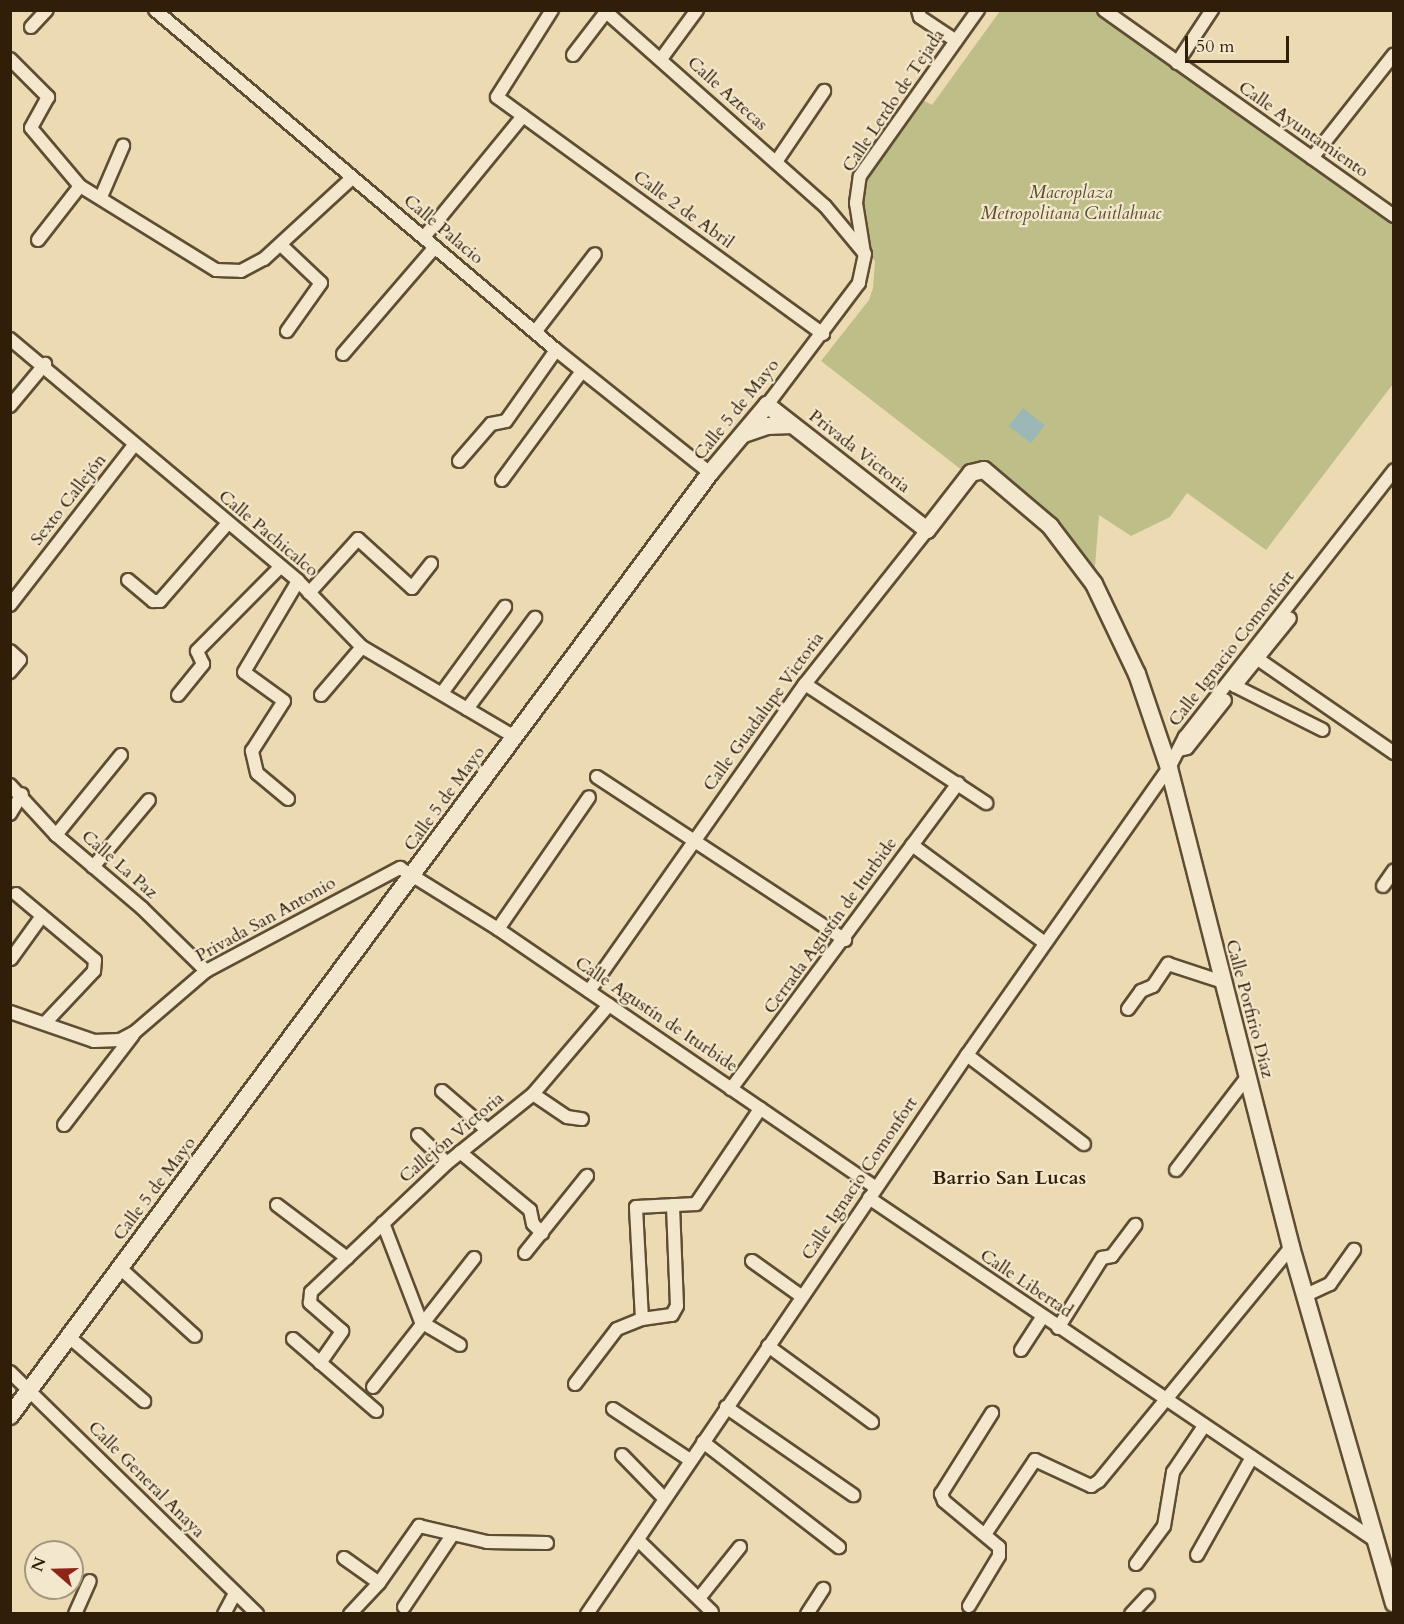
<!DOCTYPE html>
<meta charset="utf-8">
<style>
body{margin:0}
#map{position:relative;width:1404px;height:1624px;overflow:hidden;background:#ecdab2;font-family:Cardo,serif}
div>[style]{position:absolute}
.green>*{inset:0;background:#bebe88}
.water>*{inset:0;background:#9cb8b6;transform-origin:0 0}
.roads{filter:drop-shadow(2px 0 #5f4d33) drop-shadow(-2px 0 #5f4d33) drop-shadow(0 2px #5f4d33) drop-shadow(0 -2px #5f4d33)}
.street>*{height:12px;margin:-6px;padding:0 6px;transform-origin:6px;border-radius:6px;background:#f3e7cd}
.secondary>*{height:16px;margin:-8px;padding:0 8px;transform-origin:8px;border-radius:8px;background:#f3e7cd}
span{translate:-50% -50%;white-space:nowrap;text-align:center;line-height:1.15;-webkit-text-stroke:4.5px #f3e7cd;paint-order:stroke}
.street-label{font-size:18px;color:#301e09}
.park-label{font-size:18px;color:#5b4e2f;font-style:italic}
.neighbourhood-label{font-size:20px;color:#301e09;font-weight:700}
.frame{position:absolute;inset:0;border:12px solid #301e09;pointer-events:none}
.north{position:absolute;left:24px;top:1540px;width:60px;height:60px;box-sizing:border-box;background:#f3e7cd;border:2px solid #a5977f;border-radius:50%;rotate:290deg;font-size:16px;font-weight:700;line-height:24px;text-align:center;color:#301e09}
.north::after{content:'';display:block;margin:auto;width:21px;height:27px;background:#8f2418;clip-path:polygon(50% 0,100% 100%,50% 72%,0 100%)}
.scale{position:absolute;left:1185px;top:36px;width:104px;height:27px;box-sizing:border-box;border:3px solid #301e09;border-top:0;padding-left:8px;font-size:18px;line-height:21px;white-space:nowrap;color:#301e09;-webkit-text-stroke:4px #f3e7cd;paint-order:stroke}
</style>
<div id="map">
<div class="green">
<div style="clip-path:polygon(1000px 11px,1095px 11px,1393px 220px,1393px 384px,1266px 550px,1187px 493px,1170px 517px,1131px 536px,1099px 515px,1094px 579px,983px 464px,967px 474px,821px 361px,869px 300px,873px 288px,875px 262px,864px 238px,859px 203px,862px 181px,919px 98px,932px 105px)"></div>
</div>
<div class="water">
<div style="left:1023px;top:408px;width:28px;height:23px;rotate:38deg"></div>
</div>
<div class="roads">
<div class="street">
<div style="left:155px;top:10px;width:526px;rotate:40.29deg"></div>
<div style="left:556px;top:350px;width:197px;rotate:38.6deg"></div>
<div style="left:604px;top:10px;width:295px;rotate:41.6deg"></div>
<div style="left:825px;top:206px;width:62px;rotate:50.2deg"></div>
<div style="left:865px;top:254px;width:30px;rotate:102deg"></div>
<div style="left:859px;top:283px;width:153px;rotate:127deg"></div>
<div style="left:918px;top:10px;width:7px;rotate:74deg"></div>
<div style="left:920px;top:17px;width:43px;rotate:33.7deg"></div>
<div style="left:1104px;top:10px;width:356px;rotate:35.4deg"></div>
<div style="left:31px;top:27px;width:23px;rotate:-47deg"></div>
<div style="left:573px;top:55px;width:54px;rotate:-52.5deg"></div>
<div style="left:10px;top:59px;width:54px;rotate:45deg"></div>
<div style="left:48px;top:97px;width:35px;rotate:119deg"></div>
<div style="left:31px;top:128px;width:76px;rotate:49.8deg"></div>
<div style="left:80px;top:186px;width:160px;rotate:31.7deg"></div>
<div style="left:216px;top:270px;width:25px;rotate:2deg"></div>
<div style="left:241px;top:271px;width:26px;rotate:-28deg"></div>
<div style="left:264px;top:259px;width:120px;rotate:-42.6deg"></div>
<div style="left:661px;top:59px;width:61px;rotate:-53.7deg"></div>
<div style="left:1177px;top:63px;width:64px;rotate:-56.6deg"></div>
<div style="left:523px;top:116px;width:371px;rotate:36deg"></div>
<div style="left:1312px;top:158px;width:132px;rotate:-51.7deg"></div>
<div style="left:776px;top:162px;width:86px;rotate:-55.9deg"></div>
<div style="left:101px;top:197px;width:56px;rotate:-66.7deg"></div>
<div style="left:424px;top:237px;width:156px;rotate:-50.7deg"></div>
<div style="left:523px;top:116px;width:32px;rotate:-144deg"></div>
<div style="left:497px;top:97px;width:103px;rotate:-57.7deg"></div>
<div style="left:38px;top:240px;width:68px;rotate:-52.1deg"></div>
<div style="left:281px;top:245px;width:55px;rotate:43.5deg"></div>
<div style="left:321px;top:283px;width:59px;rotate:125.3deg"></div>
<div style="left:864px;top:253px;width:51px;rotate:-99.1deg"></div>
<div style="left:856px;top:203px;width:27px;rotate:-82deg"></div>
<div style="left:860px;top:176px;width:204px;rotate:-54.6deg"></div>
<div style="left:535px;top:332px;width:98px;rotate:-52.4deg"></div>
<div style="left:10px;top:339px;width:376px;rotate:40deg"></div>
<div style="left:298px;top:581px;width:92px;rotate:45.9deg"></div>
<div style="left:362px;top:647px;width:178px;rotate:30.5deg"></div>
<div style="left:343px;top:354px;width:141px;rotate:-49.3deg"></div>
<div style="left:10px;top:406px;width:55px;rotate:-50.2deg"></div>
<div style="left:459px;top:461px;width:49px;rotate:-49.1deg"></div>
<div style="left:491px;top:424px;width:15px;rotate:-11deg"></div>
<div style="left:506px;top:421px;width:87px;rotate:-54.8deg"></div>
<div style="left:502px;top:480px;width:135px;rotate:-53.7deg"></div>
<div style="left:128px;top:580px;width:33px;rotate:40deg"></div>
<div style="left:153px;top:601px;width:7px"></div>
<div style="left:160px;top:601px;width:103px;rotate:-48.9deg"></div>
<div style="left:309px;top:593px;width:73px;rotate:-47.8deg"></div>
<div style="left:358px;top:539px;width:73px;rotate:42.2deg"></div>
<div style="left:412px;top:588px;width:31px;rotate:-52deg"></div>
<div style="left:10px;top:605px;width:202px;rotate:-52.2deg"></div>
<div style="left:10px;top:651px;width:13px;rotate:42deg"></div>
<div style="left:20px;top:660px;width:16px;rotate:130deg"></div>
<div style="left:1252px;top:655px;width:173px;rotate:34.6deg"></div>
<div style="left:805px;top:684px;width:217px;rotate:33.3deg"></div>
<div style="left:1235px;top:686px;width:87px;rotate:-51deg"></div>
<div style="left:1235px;top:686px;width:98px;rotate:26.6deg"></div>
<div style="left:442px;top:693px;width:107px;rotate:-53.8deg"></div>
<div style="left:178px;top:695px;width:40px;rotate:-51deg"></div>
<div style="left:203px;top:664px;width:14px;rotate:-115deg"></div>
<div style="left:197px;top:651px;width:118px;rotate:-45.3deg"></div>
<div style="left:321px;top:695px;width:63px;rotate:-49.5deg"></div>
<div style="left:467px;top:709px;width:114px;rotate:-53.2deg"></div>
<div style="left:1179px;top:750px;width:8px;rotate:-14deg"></div>
<div style="left:1187px;top:748px;width:61px;rotate:-51.6deg"></div>
<div style="left:597px;top:777px;width:297px;rotate:33.3deg"></div>
<div style="left:10px;top:785px;width:68px;rotate:47.4deg"></div>
<div style="left:56px;top:835px;width:113px;rotate:40.3deg"></div>
<div style="left:142px;top:908px;width:90px;rotate:44.5deg"></div>
<div style="left:288px;top:799px;width:40px;rotate:-140deg"></div>
<div style="left:257px;top:773px;width:23px;rotate:-103deg"></div>
<div style="left:252px;top:751px;width:59px;rotate:-57.4deg"></div>
<div style="left:284px;top:701px;width:49px;rotate:-144.1deg"></div>
<div style="left:244px;top:672px;width:106px;rotate:-59.3deg"></div>
<div style="left:10px;top:814px;width:23px;rotate:-59deg"></div>
<div style="left:56px;top:835px;width:103px;rotate:-50.9deg"></div>
<div style="left:912px;top:845px;width:165px;rotate:36.4deg"></div>
<div style="left:93px;top:867px;width:87px;rotate:-50.1deg"></div>
<div style="left:1383px;top:886px;width:19px;rotate:-55deg"></div>
<div style="left:16px;top:894px;width:103px;rotate:39.9deg"></div>
<div style="left:95px;top:960px;width:11px;rotate:95deg"></div>
<div style="left:94px;top:971px;width:70px;rotate:133.3deg"></div>
<div style="left:498px;top:929px;width:160px;rotate:-55.4deg"></div>
<div style="left:11px;top:959px;width:53px;rotate:-54.2deg"></div>
<div style="left:589px;top:991px;width:375px;rotate:-54.9deg"></div>
<div style="left:805px;top:684px;width:196px;rotate:-51.6deg"></div>
<div style="left:1128px;top:1009px;width:22px;rotate:-54deg"></div>
<div style="left:1141px;top:991px;width:13px;rotate:-23deg"></div>
<div style="left:1153px;top:986px;width:27px;rotate:-56deg"></div>
<div style="left:1168px;top:964px;width:55px;rotate:18.1deg"></div>
<div style="left:10px;top:1012px;width:89px;rotate:19deg"></div>
<div style="left:94px;top:1041px;width:26px;rotate:-2deg"></div>
<div style="left:120px;top:1040px;width:17px;rotate:-28deg"></div>
<div style="left:135px;top:1032px;width:94px;rotate:-40.7deg"></div>
<div style="left:206px;top:971px;width:220px;rotate:-28deg"></div>
<div style="left:400px;top:868px;width:115px;rotate:31.9deg"></div>
<div style="left:498px;top:929px;width:458px;rotate:34.4deg"></div>
<div style="left:967px;top:1055px;width:147px;rotate:37.3deg"></div>
<div style="left:731px;top:1089px;width:381px;rotate:-53.4deg"></div>
<div style="left:442px;top:1091px;width:58px;rotate:40.8deg"></div>
<div style="left:533px;top:1094px;width:41px;rotate:34.1deg"></div>
<div style="left:567px;top:1117px;width:15px;rotate:8deg"></div>
<div style="left:64px;top:1125px;width:113px;rotate:-52.5deg"></div>
<div style="left:418px;top:1135px;width:40px;rotate:44deg"></div>
<div style="left:460px;top:1152px;width:91px;rotate:39.6deg"></div>
<div style="left:530px;top:1210px;width:14px;rotate:78deg"></div>
<div style="left:533px;top:1224px;width:13px;rotate:45deg"></div>
<div style="left:1176px;top:1170px;width:117px;rotate:-52.6deg"></div>
<div style="left:869px;top:1198px;width:612px;rotate:34.08deg"></div>
<div style="left:277px;top:1205px;width:88px;rotate:37.1deg"></div>
<div style="left:383px;top:1223px;width:106px;rotate:69deg"></div>
<div style="left:421px;top:1322px;width:45px;rotate:30.5deg"></div>
<div style="left:525px;top:1253px;width:99px;rotate:-51.2deg"></div>
<div style="left:752px;top:1261px;width:60px;rotate:35.5deg"></div>
<div style="left:120px;top:1268px;width:101px;rotate:42.2deg"></div>
<div style="left:1304px;top:1296px;width:29px;rotate:-25deg"></div>
<div style="left:1330px;top:1284px;width:42px;rotate:-54.8deg"></div>
<div style="left:642px;top:1319px;width:30px;rotate:-8deg"></div>
<div style="left:672px;top:1315px;width:10px;rotate:-61deg"></div>
<div style="left:677px;top:1306px;width:101px;rotate:-92.3deg"></div>
<div style="left:1058px;top:1328px;width:83px;rotate:-57.8deg"></div>
<div style="left:1102px;top:1258px;width:10px;rotate:-11deg"></div>
<div style="left:1112px;top:1256px;width:39px;rotate:-53deg"></div>
<div style="left:69px;top:1337px;width:99px;rotate:40.5deg"></div>
<div style="left:293px;top:1339px;width:110px;rotate:40.9deg"></div>
<div style="left:768px;top:1346px;width:129px;rotate:36.2deg"></div>
<div style="left:1021px;top:1350px;width:38px;rotate:-57deg"></div>
<div style="left:320px;top:1363px;width:39px;rotate:-55deg"></div>
<div style="left:342px;top:1331px;width:43px;rotate:-138.8deg"></div>
<div style="left:310px;top:1303px;width:11px;rotate:-85deg"></div>
<div style="left:311px;top:1292px;width:187px;rotate:-43.5deg"></div>
<div style="left:447px;top:1163px;width:110px;rotate:-38.7deg"></div>
<div style="left:533px;top:1094px;width:117px;rotate:-49.5deg"></div>
<div style="left:10px;top:1372px;width:346px;rotate:44.4deg"></div>
<div style="left:575px;top:1384px;width:69px;rotate:-52.6deg"></div>
<div style="left:617px;top:1329px;width:27px;rotate:-22deg"></div>
<div style="left:642px;top:1319px;width:112px;rotate:-93.1deg"></div>
<div style="left:636px;top:1207px;width:60px;rotate:-2.9deg"></div>
<div style="left:696px;top:1204px;width:115px;rotate:-56deg"></div>
<div style="left:373px;top:1387px;width:164px;rotate:-51.9deg"></div>
<div style="left:726px;top:1407px;width:155px;rotate:34.7deg"></div>
<div style="left:613px;top:1409px;width:92px;rotate:33.5deg"></div>
<div style="left:703px;top:1442px;width:172px;rotate:37.7deg"></div>
<div style="left:622px;top:1455px;width:60px;rotate:45.7deg"></div>
<div style="left:986px;top:1533px;width:88px;rotate:-56.1deg"></div>
<div style="left:1035px;top:1460px;width:62px;rotate:24.9deg"></div>
<div style="left:1091px;top:1486px;width:9px;rotate:-32deg"></div>
<div style="left:1099px;top:1481px;width:303px;rotate:-50.6deg"></div>
<div style="left:638px;top:1540px;width:103px;rotate:44.2deg"></div>
<div style="left:1197px;top:1555px;width:112px;rotate:-60.7deg"></div>
<div style="left:344px;top:1558px;width:43px;rotate:35.5deg"></div>
<div style="left:1136px;top:1564px;width:47px;rotate:-53.6deg"></div>
<div style="left:1164px;top:1526px;width:55px;rotate:-80.5deg"></div>
<div style="left:1173px;top:1472px;width:55px;rotate:-56deg"></div>
<div style="left:700px;top:1597px;width:64px;rotate:-51.3deg"></div>
<div style="left:969px;top:1606px;width:58px;rotate:-59deg"></div>
<div style="left:999px;top:1556px;width:9px;rotate:-90deg"></div>
<div style="left:999px;top:1547px;width:72px;rotate:-140.1deg"></div>
<div style="left:944px;top:1501px;width:8px;rotate:-113deg"></div>
<div style="left:941px;top:1494px;width:96px;rotate:-57.8deg"></div>
<div style="left:404px;top:1607px;width:88px;rotate:-56.1deg"></div>
<div style="left:75px;top:1614px;width:36px;rotate:-66deg"></div>
<div style="left:224px;top:1614px;width:24px;rotate:-62deg"></div>
<div style="left:350px;top:1614px;width:42px;rotate:-46.9deg"></div>
<div style="left:379px;top:1583px;width:70px;rotate:-54.9deg"></div>
<div style="left:419px;top:1526px;width:70px;rotate:13.2deg"></div>
<div style="left:487px;top:1542px;width:60px;rotate:1deg"></div>
<div style="left:587px;top:1614px;width:676px;rotate:-55.79deg"></div>
<div style="left:967px;top:1055px;width:351px;rotate:-54.9deg"></div>
<div style="left:1169px;top:768px;width:35px;rotate:-63deg"></div>
<div style="left:1185px;top:737px;width:339px;rotate:-51.9deg"></div>
<div style="left:807px;top:1614px;width:30px;rotate:-57deg"></div>
<div style="left:1131px;top:1614px;width:25px;rotate:-47deg"></div>
</div>
<div class="secondary">
<div style="left:744px;top:434px;width:24px;rotate:-19deg"></div>
<div style="left:767px;top:426px;width:25px;rotate:-2deg"></div>
<div style="left:10px;top:1416px;width:1174px;rotate:-53.41deg"></div>
<div style="left:710px;top:473px;width:89px;rotate:-50deg"></div>
<div style="left:767px;top:405px;width:203px;rotate:38deg"></div>
<div style="left:927px;top:530px;width:72px;rotate:-52.3deg"></div>
<div style="left:971px;top:473px;width:13px;rotate:-13deg"></div>
<div style="left:984px;top:470px;width:87px;rotate:40.3deg"></div>
<div style="left:1050px;top:526px;width:73px;rotate:52.8deg"></div>
<div style="left:1094px;top:584px;width:100px;rotate:64.5deg"></div>
<div style="left:1137px;top:674px;width:99px;rotate:71.2deg"></div>
<div style="left:1169px;top:768px;width:494px;rotate:75.7deg"></div>
<div style="left:1291px;top:1247px;width:371px;rotate:73.9deg"></div>
</div>
</div>
<div class="street-label">
<span style="left:727px;top:94px;rotate:42deg">Calle Aztecas</span>
<span style="left:894px;top:101px;rotate:-56deg">Calle Lerdo de Tejada</span>
<span style="left:1303px;top:130px;rotate:35deg">Calle Ayuntamiento</span>
<span style="left:683px;top:210px;rotate:36deg">Calle 2 de Abril</span>
<span style="left:443px;top:230px;rotate:40deg">Calle Palacio</span>
<span style="left:737px;top:410px;rotate:-51deg">Calle 5 de Mayo</span>
<span style="left:859px;top:452px;rotate:38deg">Privada Victoria</span>
<span style="left:69px;top:500px;rotate:-52deg">Sexto Callejón</span>
<span style="left:268px;top:534px;rotate:40deg">Calle Pachicalco</span>
<span style="left:1232px;top:649px;rotate:-52deg">Calle Ignacio Comonfort</span>
<span style="left:764px;top:712px;rotate:-54deg">Calle Guadalupe Victoria</span>
<span style="left:445px;top:799px;rotate:-54deg">Calle 5 de Mayo</span>
<span style="left:119px;top:865px;rotate:41deg">Calle La Paz</span>
<span style="left:266px;top:920px;rotate:-29deg">Privada San Antonio</span>
<span style="left:831px;top:926px;rotate:-54deg">Cerrada Agustín de Iturbide</span>
<span style="left:1249px;top:1009px;rotate:75deg">Calle Porfirio Díaz</span>
<span style="left:656px;top:1015px;rotate:34deg">Calle Agustín de Iturbide</span>
<span style="left:452px;top:1138px;rotate:-40deg">Callejón Victoria</span>
<span style="left:860px;top:1179px;rotate:-56deg">Calle Ignacio Comonfort</span>
<span style="left:155px;top:1189px;rotate:-53deg">Calle 5 de Mayo</span>
<span style="left:1026px;top:1284px;rotate:34deg">Calle Libertad</span>
<span style="left:146px;top:1480px;rotate:45deg">Calle General Anaya</span>
</div>
<div class="park-label">
<span style="left:1071px;top:204px">Macroplaza<br>Metropolitana Cuitlahuac</span>
</div>
<div class="neighbourhood-label">
<span style="left:1009px;top:1177px">Barrio San Lucas</span>
</div>
<div class="frame"></div>
<div class="north">N</div>
<div class="scale">50 m</div>
</div>
